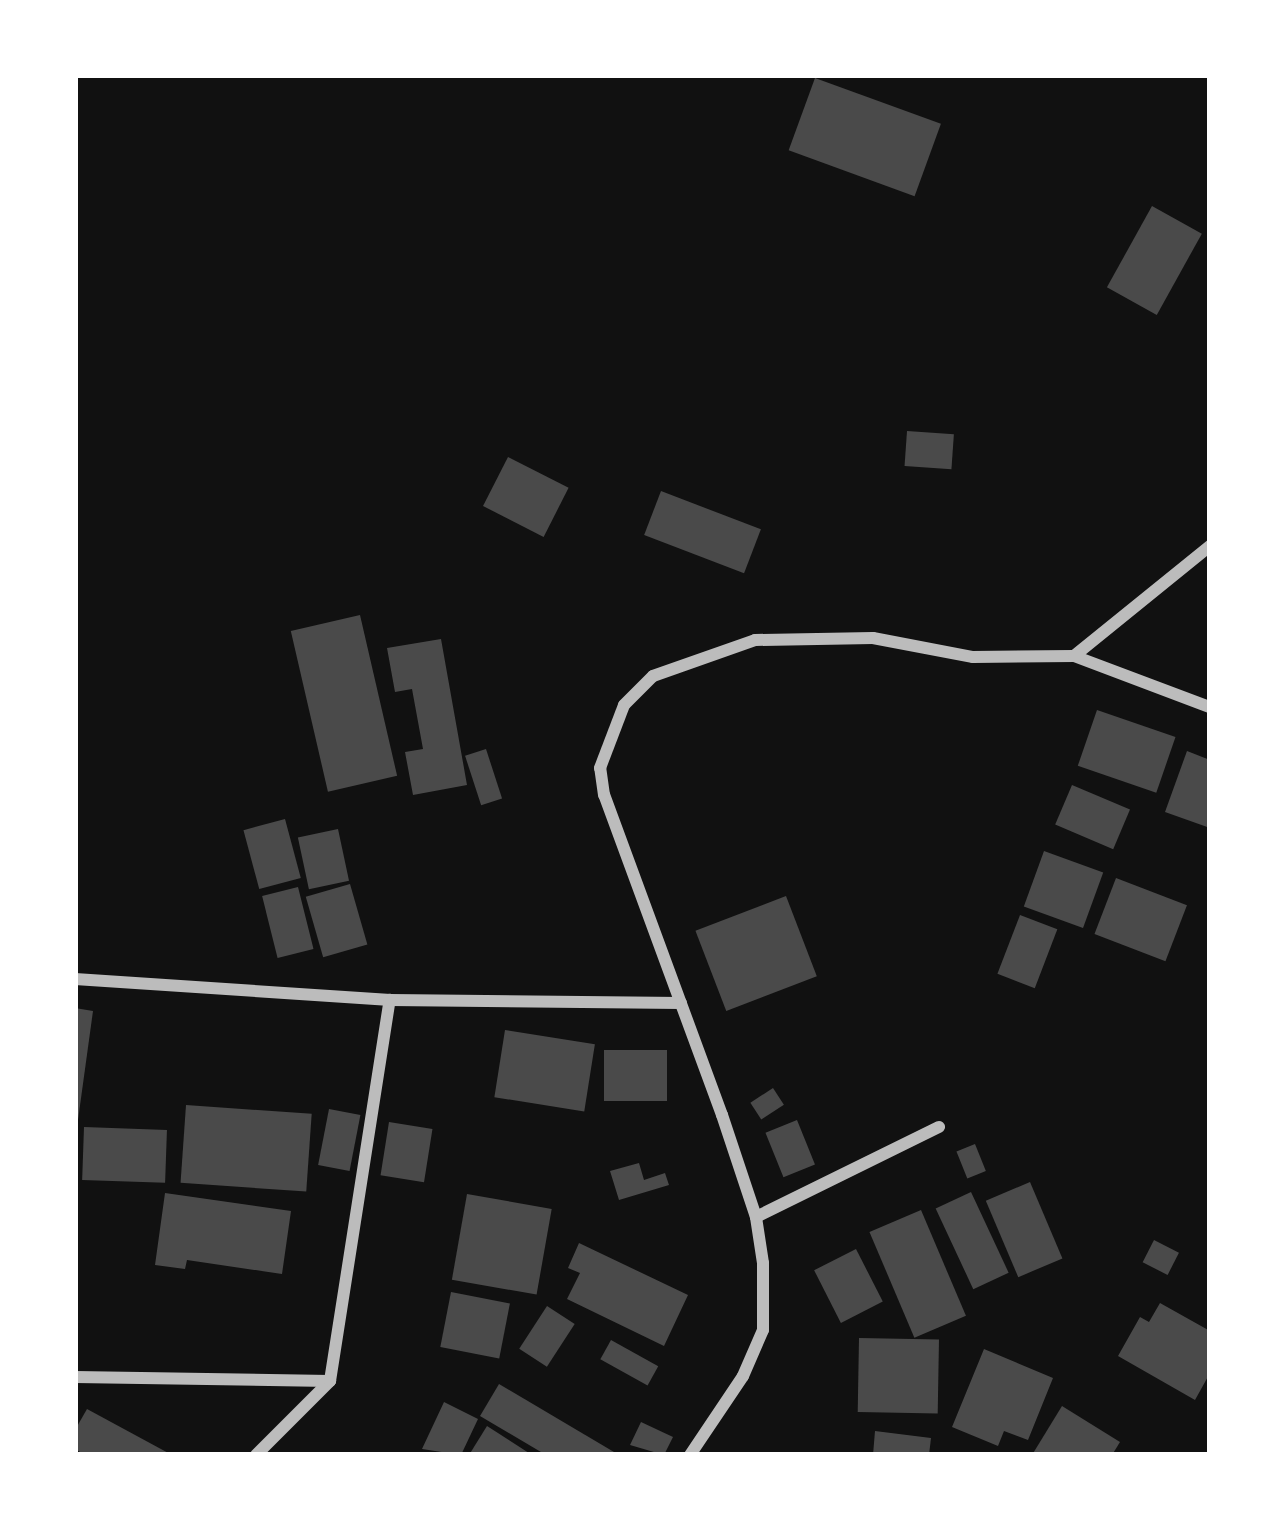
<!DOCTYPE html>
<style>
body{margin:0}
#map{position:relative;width:1285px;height:1530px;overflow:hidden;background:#111;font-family:"Nunito Sans",sans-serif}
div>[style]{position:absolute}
.building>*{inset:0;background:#4a4a4a;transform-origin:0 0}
.minor>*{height:12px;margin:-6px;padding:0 6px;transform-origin:6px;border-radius:6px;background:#bcbcbc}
span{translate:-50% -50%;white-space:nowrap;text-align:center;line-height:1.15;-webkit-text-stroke:10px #fff;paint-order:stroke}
.frame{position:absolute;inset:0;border:78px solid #fff;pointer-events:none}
</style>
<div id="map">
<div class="building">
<div style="left:815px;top:78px;width:134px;height:77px;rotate:20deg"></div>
<div style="left:1152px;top:206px;width:57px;height:93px;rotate:29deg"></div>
<div style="left:907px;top:431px;width:47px;height:35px;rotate:4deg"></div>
<div style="left:508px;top:457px;width:68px;height:55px;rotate:27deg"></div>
<div style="left:661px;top:491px;width:107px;height:47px;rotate:21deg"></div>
<div style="left:360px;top:615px;width:165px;height:71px;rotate:77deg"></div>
<div style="clip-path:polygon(441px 639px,467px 785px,413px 795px,405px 752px,423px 749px,412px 689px,395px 692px,387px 648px)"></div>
<div style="left:1097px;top:710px;width:83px;height:59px;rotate:19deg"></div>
<div style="left:486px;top:749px;width:52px;height:22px;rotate:72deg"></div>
<div style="clip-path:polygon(1187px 751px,1210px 760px,1210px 828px,1165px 812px)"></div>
<div style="left:1072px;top:785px;width:63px;height:43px;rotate:23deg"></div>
<div style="left:285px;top:819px;width:61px;height:43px;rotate:75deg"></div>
<div style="left:338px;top:829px;width:53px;height:41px;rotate:78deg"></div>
<div style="left:1044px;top:851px;width:63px;height:59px;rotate:20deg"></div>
<div style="left:1116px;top:878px;width:76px;height:60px;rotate:21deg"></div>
<div style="left:350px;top:884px;width:63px;height:46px;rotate:74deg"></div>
<div style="left:298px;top:887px;width:64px;height:37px;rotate:76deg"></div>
<div style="left:786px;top:896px;width:86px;height:97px;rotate:69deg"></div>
<div style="left:1020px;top:915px;width:40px;height:63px;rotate:21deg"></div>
<div style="clip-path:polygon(75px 1008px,93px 1011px,78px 1120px,75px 1120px)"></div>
<div style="left:505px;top:1030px;width:91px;height:68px;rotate:9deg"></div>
<div style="left:604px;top:1050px;width:63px;height:51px"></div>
<div style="left:773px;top:1088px;width:20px;height:27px;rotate:57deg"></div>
<div style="left:186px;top:1105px;width:126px;height:78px;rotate:4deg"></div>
<div style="left:329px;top:1109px;width:32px;height:57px;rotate:11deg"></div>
<div style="left:797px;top:1120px;width:48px;height:34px;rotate:68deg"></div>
<div style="left:389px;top:1122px;width:44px;height:54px;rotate:9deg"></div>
<div style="left:84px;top:1127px;width:83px;height:53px;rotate:2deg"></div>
<div style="left:975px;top:1144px;width:29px;height:20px;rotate:68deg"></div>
<div style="clip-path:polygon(639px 1163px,644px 1180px,665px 1173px,669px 1185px,619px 1200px,610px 1171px)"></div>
<div style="left:1030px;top:1182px;width:83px;height:48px;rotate:67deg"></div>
<div style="left:971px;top:1192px;width:89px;height:39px;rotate:65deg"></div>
<div style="clip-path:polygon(165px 1193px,291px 1211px,282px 1274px,187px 1260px,185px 1269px,155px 1265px)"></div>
<div style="left:467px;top:1194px;width:86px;height:87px;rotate:10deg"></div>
<div style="left:921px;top:1210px;width:115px;height:56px;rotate:67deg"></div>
<div style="left:1154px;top:1240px;width:28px;height:25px;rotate:27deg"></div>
<div style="clip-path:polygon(579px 1243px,688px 1295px,664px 1346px,567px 1299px,580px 1273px,568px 1268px)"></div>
<div style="left:856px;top:1249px;width:59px;height:47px;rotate:63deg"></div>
<div style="left:451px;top:1292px;width:60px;height:56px;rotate:11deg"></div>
<div style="clip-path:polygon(1160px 1303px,1210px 1331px,1210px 1373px,1195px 1400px,1118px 1356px,1140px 1317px,1149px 1322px)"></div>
<div style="left:547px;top:1306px;width:33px;height:51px;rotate:33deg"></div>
<div style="left:859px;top:1338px;width:80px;height:74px;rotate:1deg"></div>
<div style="left:611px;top:1340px;width:54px;height:22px;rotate:29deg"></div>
<div style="clip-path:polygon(984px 1349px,1053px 1378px,1028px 1440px,1004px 1431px,998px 1446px,952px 1427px)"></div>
<div style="clip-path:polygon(499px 1384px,614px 1452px,612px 1455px,546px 1455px,480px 1416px)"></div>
<div style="clip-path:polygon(444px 1402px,478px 1419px,461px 1455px,422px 1449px)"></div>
<div style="clip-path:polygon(1062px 1406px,1120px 1442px,1112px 1455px,1032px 1455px)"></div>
<div style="clip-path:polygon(87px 1409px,172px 1455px,85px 1455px,75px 1449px,75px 1430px)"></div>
<div style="clip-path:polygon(641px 1422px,673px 1437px,664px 1455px,630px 1445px)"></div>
<div style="clip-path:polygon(487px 1426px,532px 1455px,469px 1455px)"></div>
<div style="clip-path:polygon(875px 1431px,931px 1438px,929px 1455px,873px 1455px)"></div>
</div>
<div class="minor">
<div style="left:1074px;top:656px;width:145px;rotate:20.6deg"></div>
<div style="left:75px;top:979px;width:316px;rotate:3.8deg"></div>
<div style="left:390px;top:1000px;width:291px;rotate:0.6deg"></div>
<div style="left:756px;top:1217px;width:204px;rotate:-26.2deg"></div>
<div style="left:75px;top:1377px;width:255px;rotate:0.9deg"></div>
<div style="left:256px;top:1455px;width:105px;rotate:-45deg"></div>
<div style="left:330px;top:1381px;width:386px;rotate:-81.1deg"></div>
<div style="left:690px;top:1455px;width:95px;rotate:-56.1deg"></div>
<div style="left:743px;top:1376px;width:50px;rotate:-66.5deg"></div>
<div style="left:763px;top:1330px;width:67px;rotate:-90deg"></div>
<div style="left:763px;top:1263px;width:47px;rotate:-98.7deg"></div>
<div style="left:756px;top:1217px;width:108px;rotate:-108.4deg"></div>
<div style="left:722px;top:1115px;width:341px;rotate:-110.2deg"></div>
<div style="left:604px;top:795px;width:27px;rotate:-98deg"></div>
<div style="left:600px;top:768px;width:67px;rotate:-69.1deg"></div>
<div style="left:624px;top:705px;width:41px;rotate:-45deg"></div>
<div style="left:653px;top:676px;width:108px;rotate:-19.4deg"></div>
<div style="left:755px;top:640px;width:118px;rotate:-1deg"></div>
<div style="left:873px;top:638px;width:102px;rotate:10.8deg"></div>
<div style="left:973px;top:657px;width:101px;rotate:-0.6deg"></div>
<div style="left:1074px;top:656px;width:175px;rotate:-39deg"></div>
</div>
<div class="frame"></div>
</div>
